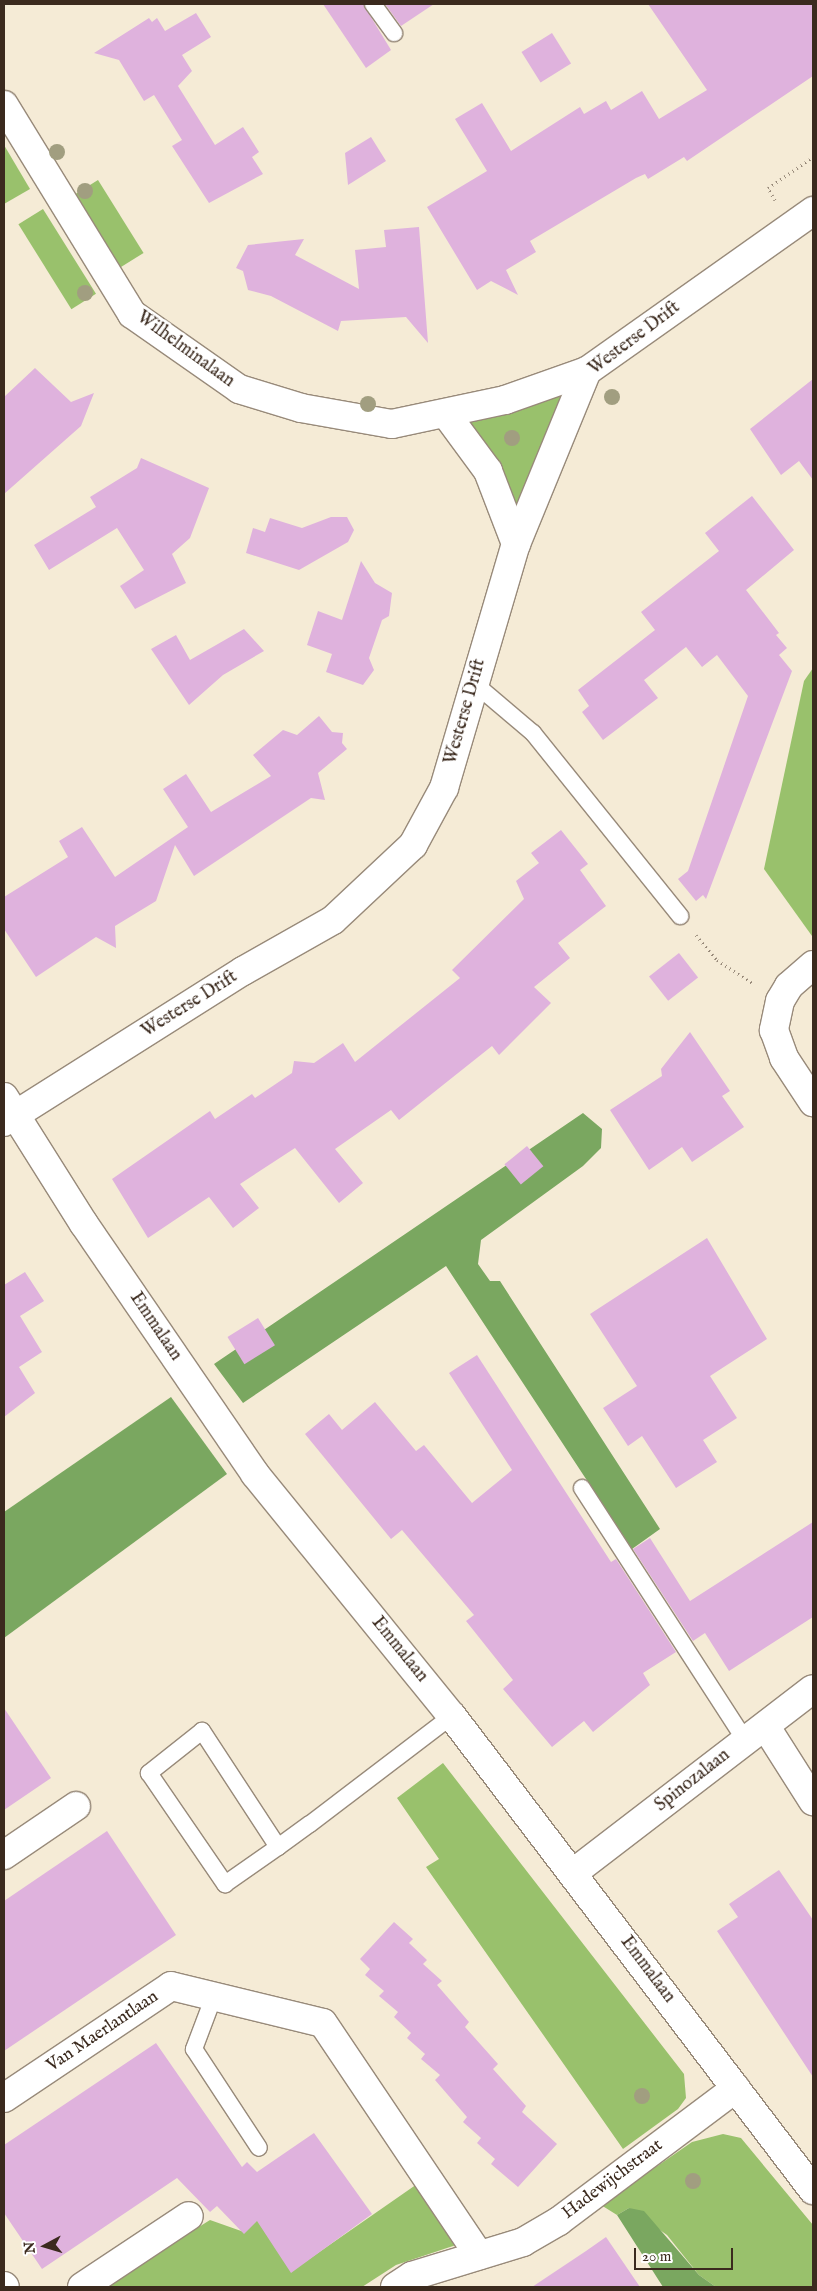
<!DOCTYPE html>
<style>
body{margin:0}
#map{position:relative;width:817px;height:2291px;overflow:hidden;background:#f5ebd6;font-family:"IM FELL English",serif}
div>[style]{position:absolute}
.green>*{inset:0;background:#99c16c;transform-origin:0 0}
.forest>*{inset:0;background:#7aa760}
.building>*{inset:0;background:#dfb2dd;transform-origin:0 0}
.path>*{height:3px;margin-top:-1.5px;transform-origin:0;background:repeating-linear-gradient(90deg,#988a7a 0 1px,transparent 0 5px)}
.roads{filter:drop-shadow(1px 0 #988a7a) drop-shadow(-1px 0 #988a7a) drop-shadow(0 1px #988a7a) drop-shadow(0 -1px #988a7a)}
.service>*{height:16px;margin:-8px;padding:0 8px;transform-origin:8px;border-radius:8px;background:#fff}
.minor>*{height:28px;margin:-14px;padding:0 14px;transform-origin:14px;border-radius:14px;background:#fff}
.secondary>*{height:28px;margin:-14px;padding:0 14px;transform-origin:14px;border-radius:14px;background:#fff}
.trees>*{width:16px;height:16px;margin:-8px;border-radius:50%;background:#a19e80}
span{translate:-50% -50%;white-space:nowrap;text-align:center;line-height:1.15;-webkit-text-stroke:5px #fff;paint-order:stroke}
.street-label{font-size:18px;color:#3b2a1e}
.frame{position:absolute;inset:0;border:5px solid #3b2a1e;pointer-events:none}
.north{position:absolute;left:20px;top:2221px;width:50px;height:50px;-webkit-text-stroke:4px #fff;paint-order:stroke;rotate:264deg;font-size:14px;font-weight:700;line-height:20px;text-align:center;color:#3b2a1e}
.north::after{content:'';display:block;margin:auto;width:18px;height:22px;background:#3b2a1e;clip-path:polygon(50% 0,100% 100%,50% 72%,0 100%)}
.scale{position:absolute;left:634px;top:2248px;width:99px;height:22px;box-sizing:border-box;border:2px solid #3b2a1e;border-top:0;padding-left:6px;font-size:15px;line-height:18px;white-space:nowrap;color:#3b2a1e;-webkit-text-stroke:4px #fff;paint-order:stroke}
</style>
<div id="map">
<div class="green">
<div style="clip-path:polygon(4px 145px,30px 189px,4px 204px)"></div>
<div style="left:98px;top:180px;width:86px;height:28px;rotate:58deg"></div>
<div style="left:43px;top:209px;width:100px;height:29px;rotate:58deg"></div>
<div style="clip-path:polygon(569px 388px,515px 512px,462px 421px)"></div>
<div style="clip-path:polygon(813px 668px,813px 935px,812px 936px,764px 869px,804px 681px)"></div>
<div style="clip-path:polygon(443px 1763px,684px 2074px,686px 2098px,678px 2109px,623px 2149px,426px 1867px,439px 1859px,397px 1798px)"></div>
<div style="clip-path:polygon(723px 2134px,741px 2138px,813px 2225px,813px 2287px,716px 2287px,699px 2275px,667px 2235px,629px 2208px,617px 2215px,601px 2205px,692px 2142px)"></div>
<div style="clip-path:polygon(420px 2182px,459px 2244px,396px 2265px,362px 2287px,103px 2287px,210px 2220px,244px 2232px,258px 2218px,292px 2271px)"></div>
</div>
<div class="forest">
<div style="clip-path:polygon(583px 1113px,602px 1129px,601px 1148px,583px 1166px,481px 1240px,478px 1264px,490px 1281px,500px 1281px,660px 1529px,632px 1549px,446px 1266px,243px 1403px,214px 1364px)"></div>
<div style="clip-path:polygon(171px 1397px,227px 1474px,4px 1638px,4px 1512px)"></div>
<div style="clip-path:polygon(629px 2208px,644px 2211px,699px 2275px,716px 2287px,663px 2287px,617px 2215px)"></div>
</div>
<div class="building">
<div style="clip-path:polygon(323px 4px,363px 4px,391px 50px,366px 68px)"></div>
<div style="clip-path:polygon(385px 4px,434px 4px,401px 26px)"></div>
<div style="clip-path:polygon(648px 4px,813px 4px,813px 76px,687px 161px,684px 157px,648px 179px,645px 174px,636px 178px,530px 241px,536px 252px,506px 270px,518px 295px,491px 281px,477px 290px,427px 207px,487px 171px,455px 119px,482px 103px,511px 151px,580px 107px,584px 114px,606px 101px,611px 110px,642px 91px,659px 119px,707px 90px)"></div>
<div style="clip-path:polygon(196px 13px,211px 37px,182px 55px,192px 71px,178px 86px,215px 145px,243px 127px,259px 152px,252px 157px,263px 174px,209px 203px,172px 146px,182px 140px,154px 95px,144px 101px,119px 60px,94px 53px,149px 18px,152px 22px,157px 18px,165px 31px)"></div>
<div style="left:552px;top:33px;width:36px;height:36px;rotate:58deg"></div>
<div style="clip-path:polygon(371px 137px,386px 161px,348px 185px,345px 153px)"></div>
<div style="clip-path:polygon(419px 227px,428px 343px,406px 317px,341px 321px,338px 331px,271px 296px,248px 290px,243px 271px,236px 268px,248px 245px,304px 239px,295px 255px,359px 289px,355px 250px,386px 247px,384px 230px)"></div>
<div style="clip-path:polygon(35px 368px,71px 402px,94px 393px,81px 426px,4px 494px,4px 397px)"></div>
<div style="clip-path:polygon(813px 379px,813px 480px,799px 461px,781px 475px,750px 429px)"></div>
<div style="clip-path:polygon(141px 458px,209px 488px,190px 538px,172px 554px,186px 583px,135px 609px,120px 586px,144px 570px,117px 528px,49px 570px,34px 545px,96px 507px,90px 497px,137px 468px)"></div>
<div style="clip-path:polygon(752px 496px,794px 550px,746px 590px,779px 633px,776px 635px,787px 648px,779px 655px,792px 671px,706px 899px,703px 895px,696px 901px,678px 879px,688px 871px,748px 696px,717px 655px,702px 667px,686px 647px,644px 680px,658px 698px,603px 740px,582px 712px,589px 706px,578px 690px,655px 630px,641px 612px,719px 551px,705px 533px)"></div>
<div style="clip-path:polygon(331px 517px,347px 517px,354px 530px,348px 542px,299px 570px,246px 553px,253px 528px,265px 532px,270px 518px,302px 528px)"></div>
<div style="clip-path:polygon(361px 561px,375px 583px,392px 593px,389px 616px,382px 620px,369px 658px,374px 670px,363px 685px,326px 672px,332px 654px,307px 645px,318px 611px,342px 620px)"></div>
<div style="clip-path:polygon(244px 629px,264px 651px,223px 675px,189px 705px,151px 649px,176px 635px,190px 660px)"></div>
<div style="clip-path:polygon(319px 716px,332px 732px,343px 733px,342px 743px,347px 749px,318px 773px,325px 800px,311px 798px,194px 876px,175px 845px,156px 901px,115px 926px,116px 948px,96px 937px,36px 977px,4px 929px,4px 897px,68px 857px,59px 841px,82px 827px,115px 877px,188px 827px,163px 789px,186px 774px,211px 812px,271px 776px,253px 755px,283px 730px,297px 735px)"></div>
<div style="clip-path:polygon(561px 830px,588px 864px,580px 870px,606px 906px,558px 943px,570px 958px,534px 987px,551px 1003px,499px 1055px,492px 1046px,399px 1120px,391px 1110px,335px 1149px,363px 1183px,339px 1203px,295px 1148px,240px 1184px,259px 1208px,233px 1228px,209px 1197px,148px 1238px,112px 1179px,210px 1111px,215px 1119px,252px 1094px,255px 1098px,292px 1073px,294px 1061px,314px 1063px,343px 1043px,355px 1062px,460px 978px,452px 970px,524px 899px,516px 881px,539px 863px,531px 853px)"></div>
<div style="left:679px;top:953px;width:31px;height:38px;rotate:52deg"></div>
<div style="clip-path:polygon(690px 1032px,730px 1091px,722px 1096px,744px 1127px,692px 1162px,682px 1147px,649px 1170px,610px 1110px,662px 1076px,661px 1069px)"></div>
<div style="left:527px;top:1146px;width:26px;height:29px;rotate:51deg"></div>
<div style="clip-path:polygon(707px 1238px,767px 1339px,710px 1376px,737px 1418px,703px 1440px,717px 1462px,676px 1488px,642px 1436px,628px 1446px,603px 1408px,637px 1386px,590px 1314px)"></div>
<div style="clip-path:polygon(25px 1272px,44px 1301px,20px 1316px,42px 1352px,19px 1367px,35px 1393px,4px 1417px,4px 1285px)"></div>
<div style="left:258px;top:1318px;width:32px;height:36px;rotate:58deg"></div>
<div style="clip-path:polygon(477px 1355px,611px 1562px,616px 1559px,676px 1652px,643px 1673px,650px 1685px,593px 1732px,584px 1721px,552px 1747px,503px 1689px,513px 1680px,466px 1621px,474px 1615px,402px 1530px,391px 1539px,305px 1434px,329px 1414px,342px 1430px,375px 1402px,416px 1451px,424px 1445px,472px 1503px,512px 1470px,449px 1373px)"></div>
<div style="clip-path:polygon(813px 1522px,813px 1617px,729px 1671px,705px 1633px,693px 1641px,633px 1549px,650px 1538px,690px 1601px)"></div>
<div style="clip-path:polygon(4px 1708px,51px 1778px,4px 1810px)"></div>
<div style="clip-path:polygon(107px 1831px,176px 1935px,4px 2051px,4px 1901px)"></div>
<div style="clip-path:polygon(779px 1870px,813px 1920px,813px 2077px,717px 1931px,738px 1917px,729px 1904px)"></div>
<div style="clip-path:polygon(394px 1922px,413px 1939px,409px 1943px,427px 1960px,423px 1964px,442px 1981px,437px 1985px,469px 2022px,465px 2027px,498px 2064px,493px 2069px,526px 2106px,522px 2112px,557px 2144px,518px 2187px,491px 2164px,495px 2159px,477px 2143px,481px 2138px,463px 2122px,467px 2117px,435px 2080px,440px 2075px,421px 2059px,425px 2054px,407px 2038px,411px 2033px,394px 2017px,398px 2012px,379px 1996px,384px 1991px,365px 1975px,370px 1969px,360px 1959px)"></div>
<div style="clip-path:polygon(156px 2043px,242px 2167px,247px 2162px,257px 2172px,314px 2133px,372px 2214px,291px 2273px,257px 2221px,244px 2234px,217px 2206px,210px 2212px,177px 2178px,42px 2269px,4px 2213px,4px 2145px)"></div>
<div style="clip-path:polygon(606px 2237px,640px 2287px,532px 2287px,586px 2251px)"></div>
</div>
<div class="path">
<div style="left:775px;top:200px;width:14px;rotate:-120deg"></div>
<div style="left:768px;top:188px;width:55px;rotate:-34.6deg"></div>
<div style="left:696px;top:935px;width:33px;rotate:50deg"></div>
<div style="left:717px;top:960px;width:44px;rotate:33deg"></div>
</div>
<div class="roads">
<div class="service">
<div style="left:373px;top:4px;width:36px;rotate:54deg"></div>
<div style="left:474px;top:683px;width:77px;rotate:40.3deg"></div>
<div style="left:533px;top:733px;width:235px;rotate:51.2deg"></div>
<div style="left:582px;top:1488px;width:300px;rotate:57.1deg"></div>
<div style="left:278px;top:1847px;width:139px;rotate:-123.2deg"></div>
<div style="left:202px;top:1731px;width:68px;rotate:141.6deg"></div>
<div style="left:149px;top:1773px;width:135px;rotate:55.6deg"></div>
<div style="left:225px;top:1884px;width:65px;rotate:-34.9deg"></div>
<div style="left:278px;top:1847px;width:39px;rotate:-36deg"></div>
<div style="left:310px;top:1824px;width:178px;rotate:-37.3deg"></div>
<div style="left:214px;top:1996px;width:57px;rotate:110.7deg"></div>
<div style="left:194px;top:2049px;width:118px;rotate:56.7deg"></div>
</div>
<div class="minor">
<div style="left:4px;top:105px;width:245px;rotate:58.5deg"></div>
<div style="left:132px;top:314px;width:131px;rotate:35deg"></div>
<div style="left:239px;top:389px;width:65px;rotate:17deg"></div>
<div style="left:301px;top:408px;width:92px;rotate:10deg"></div>
<div style="left:392px;top:424px;width:116px;rotate:-12deg"></div>
<div style="left:505px;top:400px;width:87px;rotate:-19.5deg"></div>
<div style="left:446px;top:414px;width:71px;rotate:53.6deg"></div>
<div style="left:488px;top:471px;width:78px;rotate:69deg"></div>
<div style="left:813px;top:965px;width:32px;rotate:139deg"></div>
<div style="left:789px;top:986px;width:17px;rotate:121deg"></div>
<div style="left:780px;top:1001px;width:30px;rotate:102deg"></div>
<div style="left:774px;top:1030px;width:30px;rotate:70deg"></div>
<div style="left:784px;top:1058px;width:53px;rotate:56.6deg"></div>
<div style="left:4px;top:1122px;width:283px;rotate:-32.3deg"></div>
<div style="left:243px;top:971px;width:103px;rotate:-29.5deg"></div>
<div style="left:333px;top:920px;width:110px;rotate:-43.2deg"></div>
<div style="left:413px;top:845px;width:65px;rotate:-61.5deg"></div>
<div style="left:444px;top:788px;width:254px;rotate:-73.6deg"></div>
<div style="left:516px;top:544px;width:187px;rotate:-67.7deg"></div>
<div style="left:587px;top:371px;width:277px;rotate:-35.3deg"></div>
<div style="left:766px;top:1727px;width:88px;rotate:57.6deg"></div>
<div style="left:4px;top:1855px;width:87px;rotate:-34.2deg"></div>
<div style="left:573px;top:1873px;width:302px;rotate:-37.5deg"></div>
<div style="left:4px;top:2098px;width:201px;rotate:-33.8deg"></div>
<div style="left:171px;top:1986px;width:156px;rotate:13.7deg"></div>
<div style="left:323px;top:2023px;width:280px;rotate:56.1deg"></div>
<div style="left:4px;top:2286px;width:1px;rotate:45deg"></div>
<div style="left:82px;top:2287px;width:128px;rotate:-33.6deg"></div>
<div style="left:395px;top:2287px;width:20px;rotate:-33deg"></div>
<div style="left:412px;top:2276px;width:116px;rotate:-17deg"></div>
<div style="left:523px;top:2242px;width:42px;rotate:-30.3deg"></div>
<div style="left:559px;top:2221px;width:221px;rotate:-36.9deg"></div>
</div>
<div class="secondary">
<div style="left:4px;top:1097px;width:150px;rotate:57.8deg"></div>
<div style="left:84px;top:1224px;width:303px;rotate:55.6deg"></div>
<div style="left:255px;top:1474px;width:312px;rotate:50.9deg"></div>
<div style="left:452px;top:1716px;width:596px;rotate:52.71deg"></div>
</div>
</div>
<div class="trees">
<div style="left:57px;top:152px"></div>
<div style="left:85px;top:191px"></div>
<div style="left:85px;top:293px"></div>
<div style="left:612px;top:397px"></div>
<div style="left:368px;top:404px"></div>
<div style="left:512px;top:438px"></div>
<div style="left:642px;top:2096px"></div>
<div style="left:693px;top:2181px"></div>
</div>
<div class="street-label">
<span style="left:635px;top:339px;rotate:-37deg">Westerse Drift</span>
<span style="left:185px;top:350px;rotate:36deg">Wilhelminalaan</span>
<span style="left:466px;top:712px;rotate:-74deg">Westerse Drift</span>
<span style="left:190px;top:1005px;rotate:-32deg">Westerse Drift</span>
<span style="left:155px;top:1327px;rotate:56deg">Emmalaan</span>
<span style="left:399px;top:1650px;rotate:51deg">Emmalaan</span>
<span style="left:693px;top:1781px;rotate:-38deg">Spinozalaan</span>
<span style="left:647px;top:1970px;rotate:53deg">Emmalaan</span>
<span style="left:103px;top:2032px;rotate:-34deg">Van Maerlantlaan</span>
<span style="left:613px;top:2180px;rotate:-37deg">Hadewijchstraat</span>
</div>
<div class="frame"></div>
<div class="north">N</div>
<div class="scale">20 m</div>
</div>
